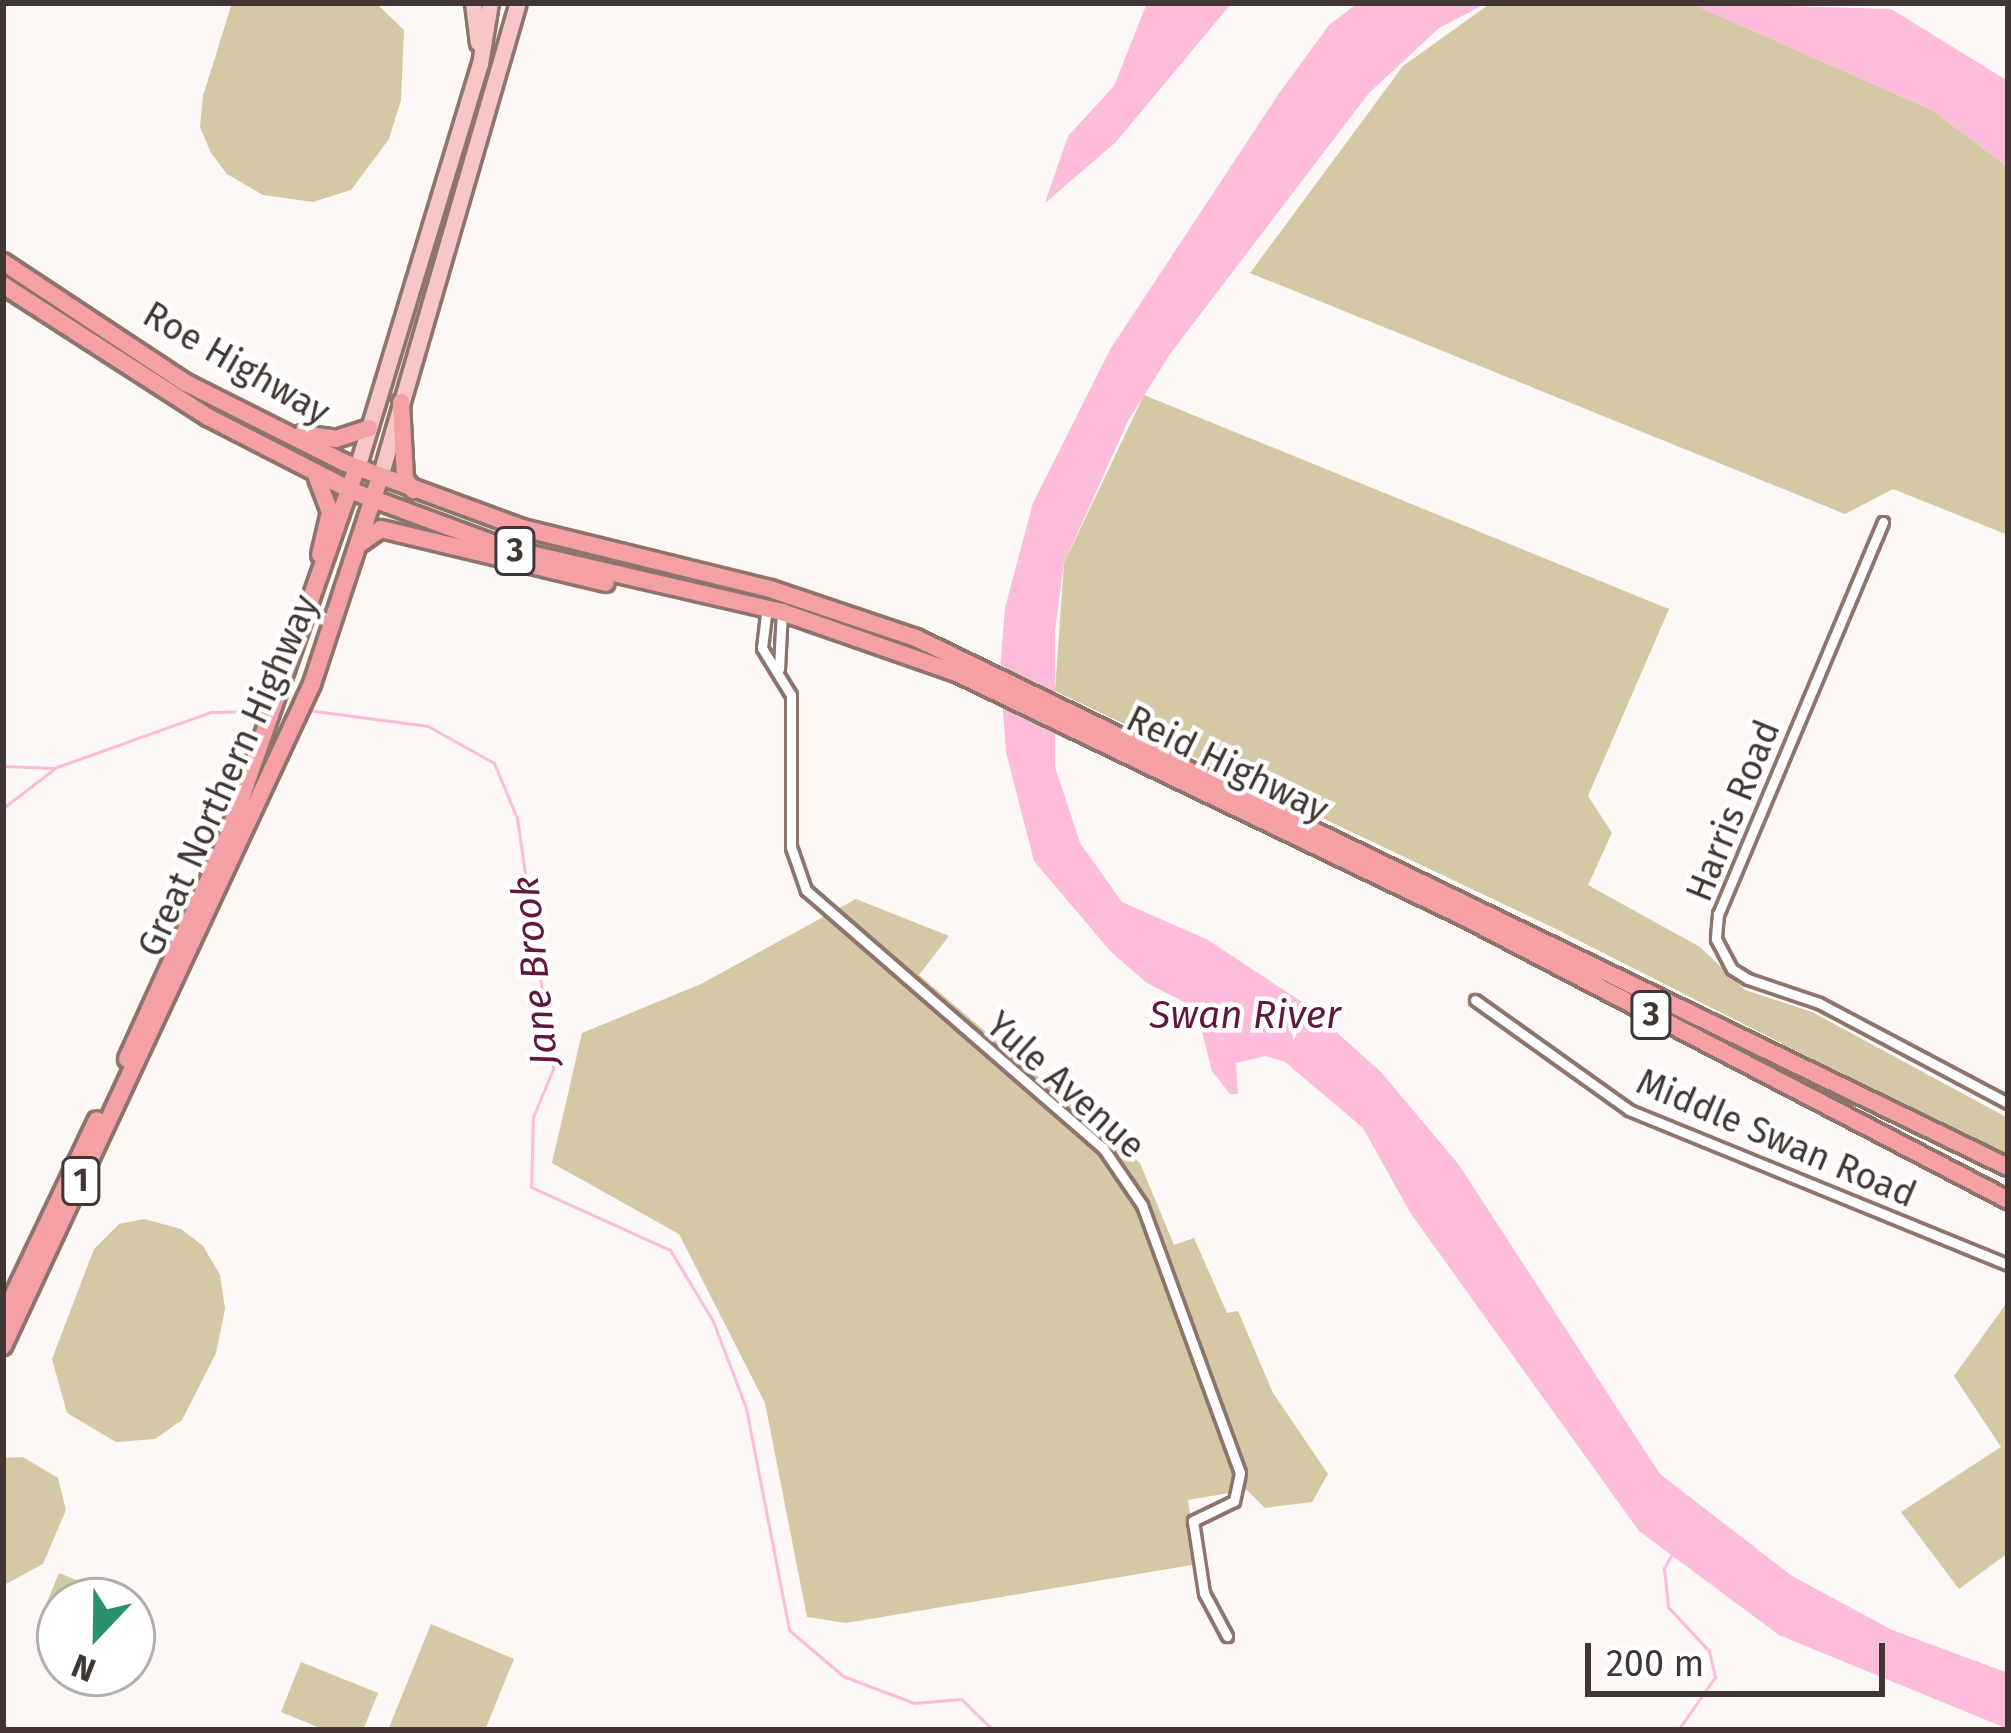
<!DOCTYPE html>
<style>
body{margin:0}
#map{position:relative;width:2011px;height:1733px;overflow:hidden;background:#fdf7f5;font-family:"Fira Sans",sans-serif}
div>[style]{position:absolute}
.green>*{inset:0;background:#d5c8a4}
.water>*{inset:0;background:#fdbcd9}
.stream>*{height:3px;margin:-1.5px;padding:0 1.5px;transform-origin:1.5px;border-radius:1.5px;background:#fdbcd9}
.roads{filter:drop-shadow(3px 0 #8d756d) drop-shadow(-3px 0 #8d756d) drop-shadow(0 3px #8d756d) drop-shadow(0 -3px #8d756d)}
.street>*{height:9px;margin:-4.5px;padding:0 4.5px;transform-origin:4.5px;border-radius:4.5px;background:#fff}
.primary>*{height:15px;margin:-7.5px;padding:0 7.5px;transform-origin:7.5px;border-radius:7.5px;background:#f8c6c9}
.highway>*{height:16px;margin:-8px;padding:0 8px;transform-origin:8px;border-radius:8px;background:#f4a0a5}
span{translate:-50% -50%;white-space:nowrap;text-align:center;line-height:1.15;-webkit-text-stroke:9px #fff;paint-order:stroke}
.shield-label span{padding:3px 9px;background:#fff;border:3px solid;border-radius:9px;-webkit-text-stroke-width:0}
.shield-label{font-size:33px;color:#413633;font-weight:700}
.street-label{font-size:36px;color:#413633}
.water-label{font-size:39px;color:#601740;font-style:italic}
.frame{position:absolute;inset:0;border:6px solid #413633;pointer-events:none}
.north{position:absolute;left:36px;top:1577px;width:120px;height:120px;box-sizing:border-box;background:#fff;border:3px solid #b3afad;border-radius:50%;rotate:202deg;font-size:33px;font-weight:700;line-height:48px;text-align:center;color:#413633}
.north::after{content:'';display:block;margin:auto;width:42px;height:54px;background:#2c926e;clip-path:polygon(50% 0,100% 100%,50% 72%,0 100%)}
.scale{position:absolute;left:1585px;top:1643px;width:300px;height:54px;box-sizing:border-box;border:6px solid #413633;border-top:0;padding-left:15px;font-size:36px;line-height:42px;white-space:nowrap;color:#413633;-webkit-text-stroke:9px #fff;paint-order:stroke}
</style>
<div id="map">
<div class="green">
<div style="clip-path:polygon(232px 3px,376px 3px,404px 30px,401px 100px,389px 139px,351px 190px,313px 202px,263px 195px,227px 174px,211px 153px,200px 127px,203px 96px)"></div>
<div style="clip-path:polygon(1491px 3px,1692px 4px,1932px 110px,2008px 167px,2008px 535px,1893px 489px,1845px 514px,1250px 273px,1403px 66px)"></div>
<div style="clip-path:polygon(1144px 395px,1669px 609px,1588px 796px,1612px 833px,1588px 885px,1700px 947px,1745px 990px,1812px 1012px,2008px 1118px,2008px 1158px,1556px 929px,1055px 691px,1064px 563px)"></div>
<div style="clip-path:polygon(856px 899px,949px 936px,919px 975px,1140px 1163px,1174px 1245px,1194px 1238px,1227px 1313px,1238px 1311px,1273px 1393px,1328px 1474px,1312px 1502px,1265px 1508px,1247px 1490px,1188px 1500px,1198px 1564px,846px 1623px,807px 1617px,765px 1403px,679px 1234px,552px 1163px,582px 1033px,701px 984px)"></div>
<div style="clip-path:polygon(144px 1219px,181px 1229px,203px 1246px,220px 1275px,225px 1309px,216px 1353px,182px 1420px,155px 1439px,116px 1442px,67px 1413px,52px 1359px,94px 1249px,119px 1224px)"></div>
<div style="clip-path:polygon(2008px 1301px,2008px 1553px,1959px 1589px,1901px 1512px,2001px 1447px,1954px 1376px)"></div>
<div style="clip-path:polygon(23px 1457px,58px 1478px,66px 1510px,43px 1564px,4px 1585px,3px 1458px)"></div>
<div style="clip-path:polygon(59px 1573px,110px 1594px,107px 1601px,60px 1601px,60px 1630px,39px 1621px)"></div>
<div style="clip-path:polygon(431px 1624px,514px 1659px,485px 1730px,388px 1730px)"></div>
<div style="clip-path:polygon(301px 1662px,378px 1693px,363px 1730px,325px 1730px,281px 1712px)"></div>
</div>
<div class="water">
<div style="clip-path:polygon(1147px 3px,1231px 4px,1116px 142px,1045px 203px,1068px 136px,1114px 86px)"></div>
<div style="clip-path:polygon(1358px 3px,1487px 3px,1439px 28px,1369px 93px,1170px 354px,1128px 421px,1064px 563px,1055px 630px,1055px 767px,1080px 843px,1122px 902px,1208px 940px,1305px 1004px,1381px 1072px,1459px 1165px,1660px 1474px,1792px 1576px,1892px 1630px,2008px 1673px,2008px 1729px,1779px 1635px,1639px 1531px,1411px 1214px,1363px 1128px,1285px 1062px,1266px 1056px,1236px 1063px,1238px 1094px,1230px 1094px,1212px 1071px,1196px 1008px,1147px 983px,1111px 952px,1034px 861px,1006px 752px,1000px 669px,1005px 608px,1033px 503px,1111px 348px,1280px 92px,1329px 25px)"></div>
<div style="clip-path:polygon(1689px 3px,1891px 9px,2008px 81px,2008px 167px,1932px 110px)"></div>
</div>
<div class="stream">
<div style="left:307px;top:710px;width:122px;rotate:7.5deg"></div>
<div style="left:428px;top:726px;width:76px;rotate:29.3deg"></div>
<div style="left:494px;top:763px;width:60px;rotate:67.3deg"></div>
<div style="left:517px;top:818px;width:254px;rotate:81.8deg"></div>
<div style="left:553px;top:1069px;width:52px;rotate:112.6deg"></div>
<div style="left:533px;top:1117px;width:70px;rotate:91.6deg"></div>
<div style="left:531px;top:1187px;width:153px;rotate:24.4deg"></div>
<div style="left:670px;top:1250px;width:83px;rotate:58.8deg"></div>
<div style="left:713px;top:1321px;width:93px;rotate:69.2deg"></div>
<div style="left:746px;top:1408px;width:226px;rotate:79deg"></div>
<div style="left:789px;top:1630px;width:71px;rotate:40.4deg"></div>
<div style="left:843px;top:1676px;width:76px;rotate:20.8deg"></div>
<div style="left:914px;top:1703px;width:47px;rotate:-4.9deg"></div>
<div style="left:961px;top:1699px;width:45px;rotate:44.1deg"></div>
<div style="left:3px;top:766px;width:51px;rotate:2.2deg"></div>
<div style="left:54px;top:768px;width:166px;rotate:-19.7deg"></div>
<div style="left:210px;top:712px;width:51px;rotate:-1.1deg"></div>
<div style="left:3px;top:808px;width:64px;rotate:-37.4deg"></div>
<div style="left:1672px;top:1554px;width:16px;rotate:120deg"></div>
<div style="left:1664px;top:1568px;width:39px;rotate:84deg"></div>
<div style="left:1668px;top:1607px;width:60px;rotate:47deg"></div>
<div style="left:1709px;top:1651px;width:27px;rotate:77deg"></div>
<div style="left:1715px;top:1677px;width:65px;rotate:124.9deg"></div>
</div>
<div class="roads">
<div class="street">
<div style="left:1883px;top:522px;width:425px;rotate:112.8deg"></div>
<div style="left:1718px;top:914px;width:25px;rotate:95deg"></div>
<div style="left:1716px;top:939px;width:34px;rotate:62deg"></div>
<div style="left:1732px;top:969px;width:19px;rotate:32deg"></div>
<div style="left:1748px;top:979px;width:75px;rotate:18.7deg"></div>
<div style="left:1819px;top:1003px;width:214px;rotate:27.9deg"></div>
<div style="left:767px;top:606px;width:42px;rotate:96.8deg"></div>
<div style="left:762px;top:648px;width:55px;rotate:58.3deg"></div>
<div style="left:791px;top:695px;width:152px;rotate:90deg"></div>
<div style="left:791px;top:847px;width:46px;rotate:70.8deg"></div>
<div style="left:806px;top:890px;width:393px;rotate:41deg"></div>
<div style="left:1103px;top:1148px;width:69px;rotate:55.6deg"></div>
<div style="left:1142px;top:1205px;width:285px;rotate:69.9deg"></div>
<div style="left:1240px;top:1473px;width:29px;rotate:102deg"></div>
<div style="left:1234px;top:1501px;width:46px;rotate:154deg"></div>
<div style="left:1193px;top:1521px;width:73px;rotate:81.3deg"></div>
<div style="left:1204px;top:1593px;width:49px;rotate:61.9deg"></div>
<div style="left:779px;top:669px;width:60px;rotate:-87.1deg"></div>
<div style="left:1475px;top:1000px;width:189px;rotate:35.5deg"></div>
<div style="left:1629px;top:1110px;width:409px;rotate:22.2deg"></div>
</div>
<div class="primary">
<div style="left:473px;top:3px;width:40px;rotate:82.9deg"></div>
<div style="left:357px;top:468px;width:422px;rotate:-73.1deg"></div>
<div style="left:480px;top:64px;width:62px;rotate:-80.7deg"></div>
<div style="left:380px;top:477px;width:494px;rotate:-73.8deg"></div>
</div>
<div class="highway">
<div style="left:3px;top:262px;width:219px;rotate:33.5deg"></div>
<div style="left:186px;top:383px;width:176px;rotate:26.7deg"></div>
<div style="left:343px;top:462px;width:191px;rotate:20.2deg"></div>
<div style="left:522px;top:528px;width:255px;rotate:13.8deg"></div>
<div style="left:770px;top:589px;width:154px;rotate:18.6deg"></div>
<div style="left:916px;top:638px;width:1213px;rotate:25.85deg"></div>
<div style="left:3px;top:285px;width:244px;rotate:32.8deg"></div>
<div style="left:208px;top:417px;width:162px;rotate:27.2deg"></div>
<div style="left:352px;top:491px;width:163px;rotate:20.4deg"></div>
<div style="left:505px;top:548px;width:284px;rotate:13deg"></div>
<div style="left:782px;top:612px;width:188px;rotate:19.3deg"></div>
<div style="left:959px;top:674px;width:565px;rotate:25.7deg"></div>
<div style="left:1468px;top:919px;width:609px;rotate:27.49deg"></div>
<div style="left:401px;top:402px;width:77px;rotate:87deg"></div>
<div style="left:405px;top:479px;width:14px;rotate:54deg"></div>
<div style="left:302px;top:434px;width:34px;rotate:8deg"></div>
<div style="left:336px;top:439px;width:35px;rotate:-18deg"></div>
<div style="left:317px;top:478px;width:36px;rotate:69deg"></div>
<div style="left:330px;top:512px;width:44px;rotate:103.1deg"></div>
<div style="left:361px;top:543px;width:24px;rotate:-35deg"></div>
<div style="left:381px;top:529px;width:231px;rotate:13.5deg"></div>
<div style="left:127px;top:1059px;width:236px;rotate:-65.5deg"></div>
<div style="left:225px;top:844px;width:398px;rotate:-70.7deg"></div>
<div style="left:3px;top:1317px;width:218px;rotate:-64.5deg"></div>
<div style="left:3px;top:1346px;width:731px;rotate:-64.98deg"></div>
<div style="left:312px;top:684px;width:218px;rotate:-71.8deg"></div>
</div>
</div>
<div class="shield-label">
<span style="left:515px;top:551px">3</span>
<span style="left:1651px;top:1015px">3</span>
<span style="left:81px;top:1181px">1</span>
</div>
<div class="street-label">
<span style="left:236px;top:364px;rotate:30deg">Roe Highway</span>
<span style="left:1227px;top:765px;rotate:26deg">Reid Highway</span>
<span style="left:229px;top:776px;rotate:-66deg">Great Northern Highway</span>
<span style="left:1734px;top:811px;rotate:-68deg">Harris Road</span>
<span style="left:1065px;top:1086px;rotate:42deg">Yule Avenue</span>
<span style="left:1776px;top:1139px;rotate:23deg">Middle Swan Road</span>
</div>
<div class="water-label">
<span style="left:535px;top:971px;rotate:-96deg">Jane Brook</span>
<span style="left:1245px;top:1015px">Swan River</span>
</div>
<div class="frame"></div>
<div class="north">N</div>
<div class="scale">200 m</div>
</div>
